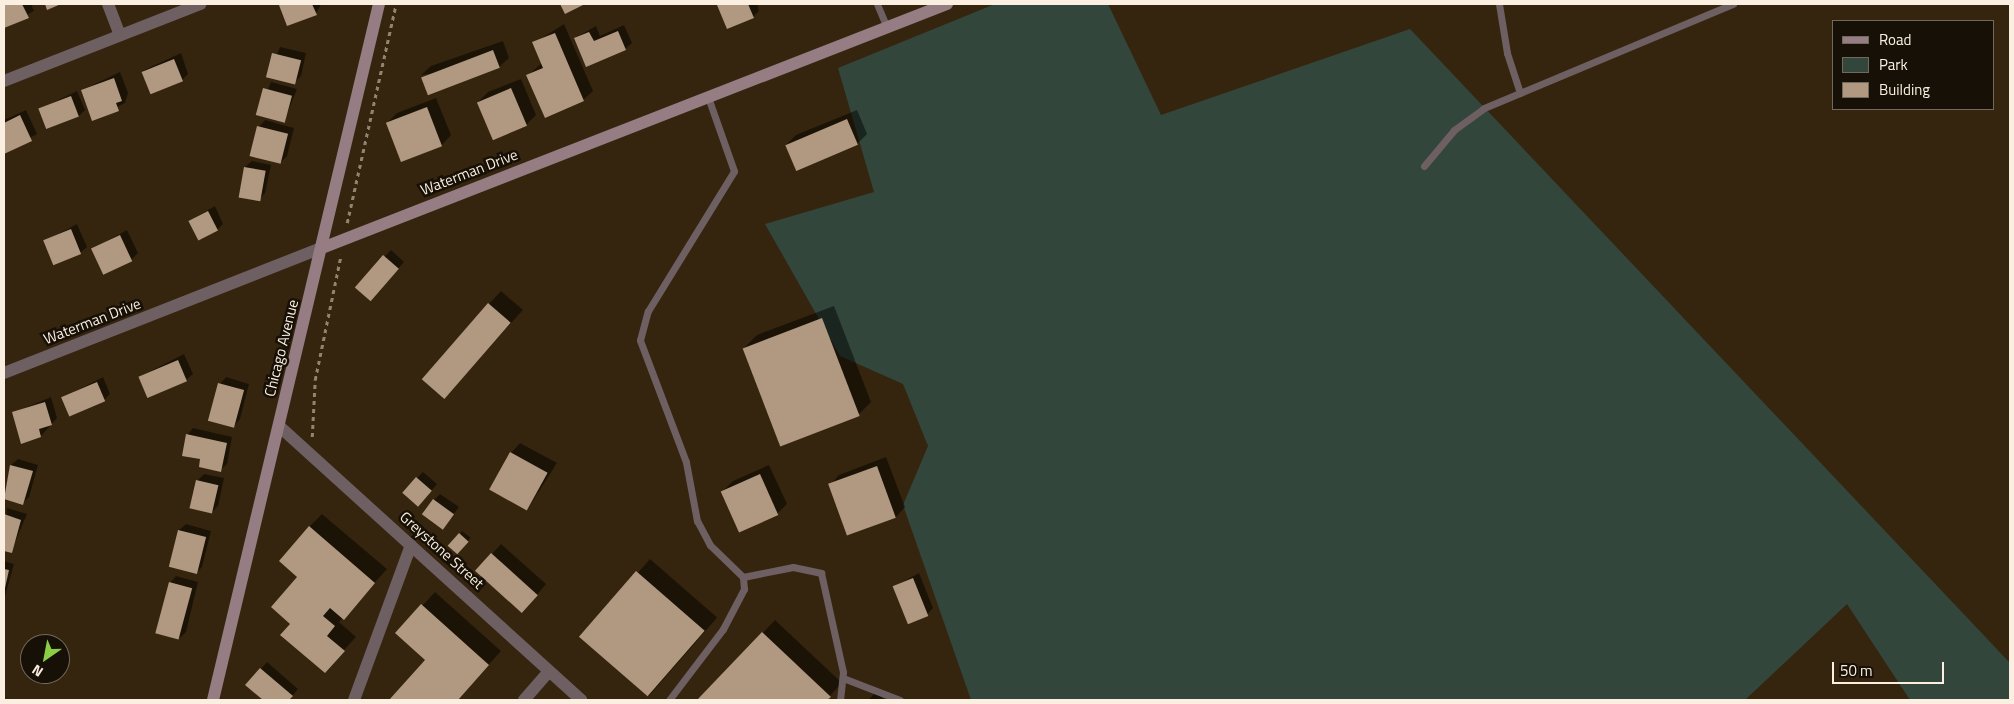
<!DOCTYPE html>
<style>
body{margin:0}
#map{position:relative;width:2014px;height:704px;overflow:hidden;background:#36250e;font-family:"Titillium Web",sans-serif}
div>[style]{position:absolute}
.green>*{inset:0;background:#32463c}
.shadow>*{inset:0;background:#0007;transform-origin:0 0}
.building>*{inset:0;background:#b19881;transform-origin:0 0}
.path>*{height:2.5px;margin-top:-1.25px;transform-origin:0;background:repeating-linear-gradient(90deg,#928471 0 4px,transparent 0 8px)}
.lane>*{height:7px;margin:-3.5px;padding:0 3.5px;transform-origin:3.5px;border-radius:3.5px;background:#6e5f63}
.street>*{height:12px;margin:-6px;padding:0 6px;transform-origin:6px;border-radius:6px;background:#6e5f63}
.secondary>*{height:12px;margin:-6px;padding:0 6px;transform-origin:6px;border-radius:6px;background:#957d83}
span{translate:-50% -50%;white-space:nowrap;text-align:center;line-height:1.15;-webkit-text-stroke:5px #171006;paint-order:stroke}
.street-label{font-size:15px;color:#faefe1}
.frame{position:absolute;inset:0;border:5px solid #faefe1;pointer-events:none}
.legend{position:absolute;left:1832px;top:20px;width:162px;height:90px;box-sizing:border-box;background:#171006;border:1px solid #72695e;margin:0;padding:6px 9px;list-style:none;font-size:15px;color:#faefe1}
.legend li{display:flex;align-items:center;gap:10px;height:25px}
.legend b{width:25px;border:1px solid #72695e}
.north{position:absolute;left:20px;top:634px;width:50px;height:50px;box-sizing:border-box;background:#171006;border:1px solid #72695e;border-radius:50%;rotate:213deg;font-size:14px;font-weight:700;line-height:20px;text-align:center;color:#faefe1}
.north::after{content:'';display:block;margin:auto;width:18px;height:22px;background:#8bce46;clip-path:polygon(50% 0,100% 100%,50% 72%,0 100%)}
.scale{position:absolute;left:1832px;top:662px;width:112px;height:22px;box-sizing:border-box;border:2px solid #faefe1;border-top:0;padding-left:6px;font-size:15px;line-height:18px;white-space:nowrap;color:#faefe1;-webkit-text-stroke:4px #171006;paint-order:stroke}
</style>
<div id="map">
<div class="green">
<div style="clip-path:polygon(995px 4px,1108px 4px,1161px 115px,1410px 29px,2010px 663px,2010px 700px,1910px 700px,1847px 604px,1745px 700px,971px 700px,903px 505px,928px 446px,903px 384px,840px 356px,765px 224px,874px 192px,838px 68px)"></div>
</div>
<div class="shadow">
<div style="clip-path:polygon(4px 4px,31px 4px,34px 11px,4px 27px)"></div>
<div style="clip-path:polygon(321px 4px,316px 14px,280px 5px,282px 4px)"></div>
<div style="clip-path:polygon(757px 4px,759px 11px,753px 17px,718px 5px)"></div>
<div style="clip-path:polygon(564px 24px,593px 91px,583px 100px,528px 75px,542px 63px,534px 43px)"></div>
<div style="clip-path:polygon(624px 25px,632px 43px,625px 49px,575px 38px,596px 26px,600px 36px)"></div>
<div style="clip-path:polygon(503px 41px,509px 58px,499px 67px,421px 75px,431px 66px)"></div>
<div style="clip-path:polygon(280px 47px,306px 53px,301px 76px,295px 82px,268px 76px)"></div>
<div style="clip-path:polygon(181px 53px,188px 74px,182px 80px,142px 71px)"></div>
<div style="clip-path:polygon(120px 72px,128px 93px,125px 103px,93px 119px,82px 90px)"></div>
<div style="clip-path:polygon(521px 79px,536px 115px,526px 125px,478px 102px,488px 92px)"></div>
<div style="clip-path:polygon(271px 82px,297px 89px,284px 121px,258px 114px)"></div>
<div style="clip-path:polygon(77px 91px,85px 110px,79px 116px,40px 109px)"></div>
<div style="clip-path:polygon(436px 98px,451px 135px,442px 145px,402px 161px,387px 123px,397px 113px)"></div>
<div style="clip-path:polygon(26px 110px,37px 134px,4px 152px,4px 120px)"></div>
<div style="clip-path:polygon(857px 110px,867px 134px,857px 144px,786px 145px,796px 135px)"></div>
<div style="clip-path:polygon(265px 120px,294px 128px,287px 156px,281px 162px,259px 127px)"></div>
<div style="clip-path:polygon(252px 161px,271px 165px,265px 193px,259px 200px,239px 196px,245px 167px)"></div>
<div style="clip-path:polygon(215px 206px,223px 224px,217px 230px,189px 221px)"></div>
<div style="clip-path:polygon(77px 224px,87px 247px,80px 253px,45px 241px)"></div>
<div style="clip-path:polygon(127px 230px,138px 253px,131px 260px,92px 249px)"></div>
<div style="clip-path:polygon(391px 250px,404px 262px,376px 293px,356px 287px)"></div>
<div style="clip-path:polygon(501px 291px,523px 310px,444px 396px,489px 304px)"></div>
<div style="clip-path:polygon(834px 306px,871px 402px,858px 415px,744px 348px,757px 335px)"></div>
<div style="clip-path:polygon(184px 354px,193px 374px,186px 380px,139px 377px)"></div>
<div style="clip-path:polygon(103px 377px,110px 394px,104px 400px,62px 398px)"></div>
<div style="clip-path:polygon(226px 377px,249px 384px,240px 419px,234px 426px,220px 384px)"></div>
<div style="clip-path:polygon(51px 397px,57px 418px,41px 436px,13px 413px)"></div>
<div style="clip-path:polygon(193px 428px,232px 437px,227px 464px,220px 470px,202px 458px,187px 435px)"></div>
<div style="clip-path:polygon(520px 443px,557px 463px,527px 510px,511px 453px)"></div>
<div style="clip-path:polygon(886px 457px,905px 507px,896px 517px,849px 535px,830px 485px,839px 475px)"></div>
<div style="clip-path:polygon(18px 459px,38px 465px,29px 497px,23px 503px,4px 498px,11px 465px)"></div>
<div style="clip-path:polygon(769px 465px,787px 504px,777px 514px,723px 491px,733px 481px)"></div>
<div style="clip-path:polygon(423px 472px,437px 484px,425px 498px,417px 478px)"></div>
<div style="clip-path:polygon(204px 474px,224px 478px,218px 506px,212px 512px,197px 481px)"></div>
<div style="clip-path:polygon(440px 494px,459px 507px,443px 528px,434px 500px)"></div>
<div style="clip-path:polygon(7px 508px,27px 514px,11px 552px,4px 550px)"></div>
<div style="clip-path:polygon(322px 514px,387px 569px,339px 622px,356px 637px,325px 671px,292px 623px,309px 527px)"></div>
<div style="clip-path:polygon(186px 524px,211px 531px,202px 567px,196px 573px,170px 566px,179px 530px)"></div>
<div style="left:462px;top:531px;width:11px;height:19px;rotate:38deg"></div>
<div style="clip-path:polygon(501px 544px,546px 584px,532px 601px,492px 554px)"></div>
<div style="left:650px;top:559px;width:89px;height:104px;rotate:41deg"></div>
<div style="clip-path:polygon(4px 561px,14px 564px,4px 600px)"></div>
<div style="clip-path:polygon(919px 573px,933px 608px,927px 615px,895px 586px)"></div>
<div style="clip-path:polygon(176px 576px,198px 582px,186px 632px,180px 638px,170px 583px)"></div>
<div style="clip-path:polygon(435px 592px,501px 651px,457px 700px,391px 700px,427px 660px,397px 633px)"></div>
<div style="clip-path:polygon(775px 620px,842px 683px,826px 700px,699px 700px)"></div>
<div style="clip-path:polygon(267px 662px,298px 689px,289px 700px,264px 700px,246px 685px)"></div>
<div style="clip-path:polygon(877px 691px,884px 700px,868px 700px)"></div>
</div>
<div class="building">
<div style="clip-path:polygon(4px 4px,22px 4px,29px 18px,4px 28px)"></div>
<div style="clip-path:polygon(45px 4px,61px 4px,47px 10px)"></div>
<div style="clip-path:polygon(312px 4px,317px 15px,287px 26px,279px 5px)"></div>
<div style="clip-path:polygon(560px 4px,585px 4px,565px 14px)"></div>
<div style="clip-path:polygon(748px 4px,754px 18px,727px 29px,717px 5px)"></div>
<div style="clip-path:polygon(618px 31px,626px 50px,586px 67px,574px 38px,589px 32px,594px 41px)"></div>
<div style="clip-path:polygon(555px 33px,584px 101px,545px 118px,526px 75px,543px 68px,532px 42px)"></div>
<div style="left:493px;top:50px;width:19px;height:77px;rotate:69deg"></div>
<div style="left:272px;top:53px;width:30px;height:25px;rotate:14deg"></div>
<div style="left:174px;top:59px;width:24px;height:35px;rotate:68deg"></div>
<div style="clip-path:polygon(114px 78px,122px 101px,116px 103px,119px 111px,92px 121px,81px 90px)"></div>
<div style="left:263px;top:88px;width:30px;height:28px;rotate:15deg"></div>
<div style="left:511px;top:88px;width:41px;height:37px;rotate:67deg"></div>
<div style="left:71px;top:96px;width:22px;height:35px;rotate:69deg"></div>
<div style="left:427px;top:107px;width:42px;height:44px;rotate:69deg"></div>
<div style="clip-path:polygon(20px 115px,32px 141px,4px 154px,4px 123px)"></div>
<div style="left:847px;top:119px;width:28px;height:67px;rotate:67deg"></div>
<div style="left:257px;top:126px;width:32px;height:31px;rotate:14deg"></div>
<div style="left:244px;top:167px;width:22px;height:31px;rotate:10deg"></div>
<div style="left:208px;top:211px;width:22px;height:22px;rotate:63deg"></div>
<div style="left:71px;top:229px;width:27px;height:30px;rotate:68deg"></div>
<div style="left:120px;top:235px;width:29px;height:32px;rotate:65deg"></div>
<div style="left:383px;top:255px;width:21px;height:43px;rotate:41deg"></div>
<div style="left:488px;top:303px;width:30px;height:101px;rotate:41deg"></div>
<div style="left:822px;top:318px;width:105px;height:85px;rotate:69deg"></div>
<div style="left:178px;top:360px;width:23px;height:43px;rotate:67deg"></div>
<div style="left:97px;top:382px;width:21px;height:39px;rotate:67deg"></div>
<div style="left:218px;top:383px;width:27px;height:39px;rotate:15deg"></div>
<div style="clip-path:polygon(45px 402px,52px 425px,39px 429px,41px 437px,21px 444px,12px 412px)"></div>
<div style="clip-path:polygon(186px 434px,227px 443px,221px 472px,199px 467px,200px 459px,182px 456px)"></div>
<div style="left:510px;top:452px;width:43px;height:43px;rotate:29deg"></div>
<div style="clip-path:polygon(10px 465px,33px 471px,23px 505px,4px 499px)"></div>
<div style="left:877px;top:466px;width:55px;height:52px;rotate:70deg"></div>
<div style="left:760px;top:474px;width:45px;height:43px;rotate:66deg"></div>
<div style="left:416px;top:477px;width:21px;height:21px;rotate:41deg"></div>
<div style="left:196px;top:480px;width:23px;height:29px;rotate:13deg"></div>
<div style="left:433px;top:499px;width:26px;height:19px;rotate:36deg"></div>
<div style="clip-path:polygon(4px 514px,21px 520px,12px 553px,4px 551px)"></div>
<div style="clip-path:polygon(309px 526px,375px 583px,344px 620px,330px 608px,323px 616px,335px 626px,327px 636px,345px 651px,325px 673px,280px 635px,290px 624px,271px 607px,297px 577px,279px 561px)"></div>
<div style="left:178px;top:530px;width:29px;height:38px;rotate:14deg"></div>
<div style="left:459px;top:533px;width:13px;height:17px;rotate:42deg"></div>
<div style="left:491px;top:553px;width:63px;height:24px;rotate:42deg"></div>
<div style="clip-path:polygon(4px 569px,9px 570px,5px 588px,4px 588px)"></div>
<div style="left:636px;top:571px;width:91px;height:87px;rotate:41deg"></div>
<div style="left:913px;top:578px;width:41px;height:22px;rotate:68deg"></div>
<div style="left:169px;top:582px;width:24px;height:53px;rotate:15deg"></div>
<div style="clip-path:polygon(421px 604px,489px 665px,458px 700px,389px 700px,425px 660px,395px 633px)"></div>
<div style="clip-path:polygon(762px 632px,831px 697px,827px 700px,697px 700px)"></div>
<div style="clip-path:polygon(260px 668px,293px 696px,289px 700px,263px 700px,245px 685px)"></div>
</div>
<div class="path">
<div style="left:347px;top:223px;width:224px;rotate:-77.4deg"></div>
<div style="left:312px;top:437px;width:57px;rotate:-87deg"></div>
<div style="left:315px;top:380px;width:128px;rotate:-78.3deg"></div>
</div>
<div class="lane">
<div style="left:877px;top:4px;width:25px;rotate:67deg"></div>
<div style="left:1499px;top:4px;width:50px;rotate:80.7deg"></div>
<div style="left:1507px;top:53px;width:42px;rotate:72deg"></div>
<div style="left:1424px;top:166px;width:47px;rotate:-50.2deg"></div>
<div style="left:1454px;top:130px;width:37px;rotate:-36deg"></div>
<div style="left:1484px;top:108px;width:270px;rotate:-22.7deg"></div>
<div style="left:743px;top:577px;width:51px;rotate:-11.3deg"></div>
<div style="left:793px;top:567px;width:29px;rotate:12deg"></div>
<div style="left:821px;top:573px;width:101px;rotate:77.5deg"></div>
<div style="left:843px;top:672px;width:28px;rotate:96deg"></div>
<div style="left:843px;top:678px;width:61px;rotate:21.1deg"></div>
<div style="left:669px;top:700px;width:89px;rotate:-52.7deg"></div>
<div style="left:723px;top:629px;width:45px;rotate:-62.3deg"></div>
<div style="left:744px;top:589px;width:12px;rotate:-95deg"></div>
<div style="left:743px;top:577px;width:46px;rotate:-135.9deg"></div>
<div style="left:710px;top:545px;width:27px;rotate:-118deg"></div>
<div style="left:697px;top:521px;width:60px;rotate:-100.6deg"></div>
<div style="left:686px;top:462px;width:130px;rotate:-110.7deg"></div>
<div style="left:640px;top:340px;width:30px;rotate:-75deg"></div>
<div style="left:648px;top:311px;width:164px;rotate:-58.4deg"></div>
<div style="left:734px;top:171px;width:78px;rotate:-109.4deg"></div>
</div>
<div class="street">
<div style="left:108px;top:4px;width:33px;rotate:69deg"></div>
<div style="left:4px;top:81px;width:211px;rotate:-21.4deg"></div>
<div style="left:4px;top:373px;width:342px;rotate:-21.5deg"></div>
<div style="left:279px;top:426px;width:408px;rotate:42.2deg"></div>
<div style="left:354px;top:700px;width:165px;rotate:-69.8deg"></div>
<div style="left:524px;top:700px;width:38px;rotate:-49deg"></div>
</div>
<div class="secondary">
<div style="left:322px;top:248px;width:671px;rotate:-21.33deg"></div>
<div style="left:213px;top:700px;width:716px;rotate:-76.59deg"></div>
</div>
<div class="street-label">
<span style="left:469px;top:172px;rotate:-21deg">Waterman Drive</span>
<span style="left:92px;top:321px;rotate:-21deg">Waterman Drive</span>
<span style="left:281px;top:348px;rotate:-76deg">Chicago Avenue</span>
<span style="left:442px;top:550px;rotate:42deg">Greystone Street</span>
</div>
<div class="frame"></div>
<ul class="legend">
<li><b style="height:6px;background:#957d83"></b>Road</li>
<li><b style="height:14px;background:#32463c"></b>Park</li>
<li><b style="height:14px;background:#b19881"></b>Building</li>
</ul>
<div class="north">N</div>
<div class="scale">50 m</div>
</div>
